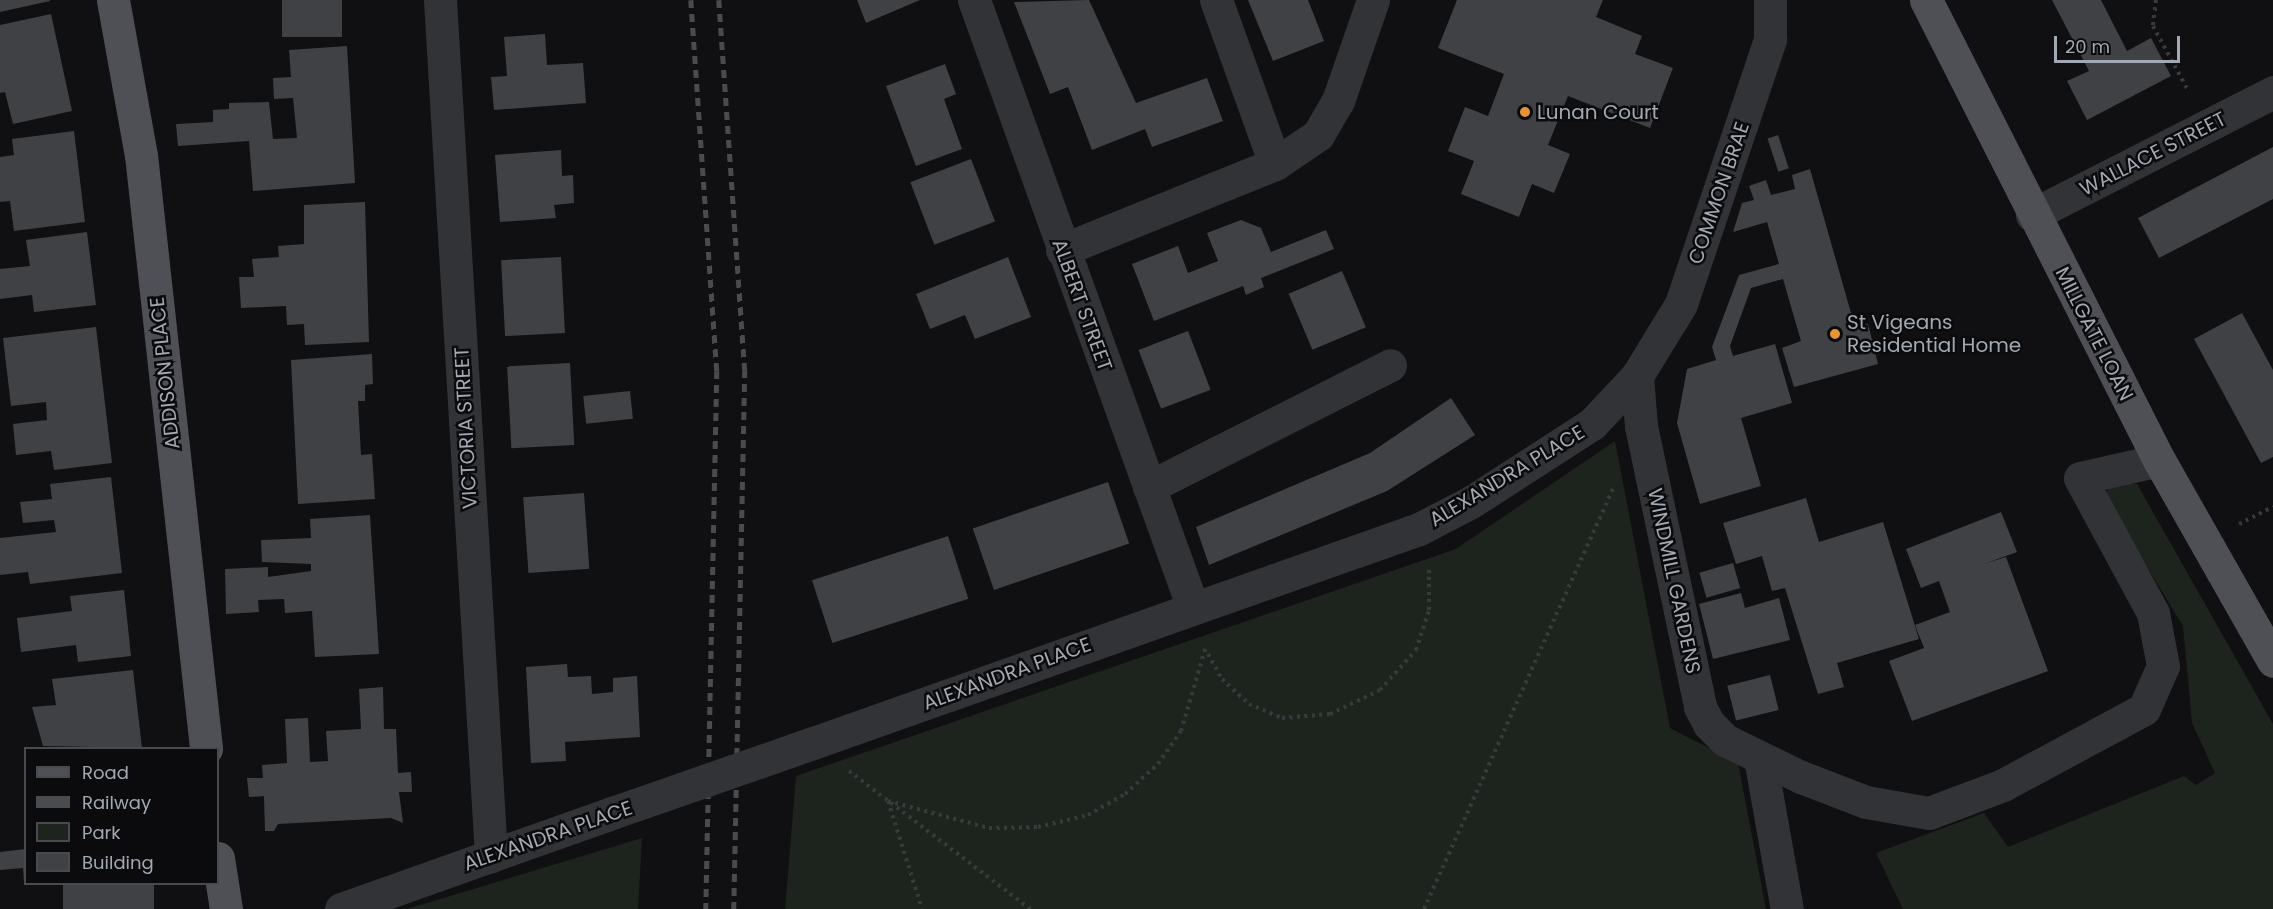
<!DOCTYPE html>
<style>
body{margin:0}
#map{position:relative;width:2273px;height:909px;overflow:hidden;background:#101012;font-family:Poppins,sans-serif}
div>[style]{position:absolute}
.green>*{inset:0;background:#1d241d}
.building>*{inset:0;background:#3f4145;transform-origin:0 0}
.path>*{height:4px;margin-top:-2px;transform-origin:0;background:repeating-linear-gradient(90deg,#383a3d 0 3px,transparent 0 7.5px)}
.minor>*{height:33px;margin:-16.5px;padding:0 16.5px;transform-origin:16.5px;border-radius:16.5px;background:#323336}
.major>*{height:33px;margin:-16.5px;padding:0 16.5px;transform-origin:16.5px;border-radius:16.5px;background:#4e5055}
.rail>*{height:4.5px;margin-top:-2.25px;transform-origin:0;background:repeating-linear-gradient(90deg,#494b4f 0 8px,transparent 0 14px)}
.minor-bridge>*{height:33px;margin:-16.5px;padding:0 16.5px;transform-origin:16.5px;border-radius:16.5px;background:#323336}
.dots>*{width:16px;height:16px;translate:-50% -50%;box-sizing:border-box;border:3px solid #0b0b0d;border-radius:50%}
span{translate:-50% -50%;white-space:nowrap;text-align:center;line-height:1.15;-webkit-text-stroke:5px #0b0b0d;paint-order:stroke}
.poi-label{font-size:20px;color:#a2a9b2}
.left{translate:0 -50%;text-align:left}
.street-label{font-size:20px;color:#a2a9b2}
.legend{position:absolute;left:24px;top:747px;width:195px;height:138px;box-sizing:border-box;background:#0b0b0d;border:2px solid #474a4f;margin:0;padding:8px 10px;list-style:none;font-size:18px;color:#a2a9b2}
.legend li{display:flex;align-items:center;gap:12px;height:30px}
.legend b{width:30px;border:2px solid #474a4f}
.scale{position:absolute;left:2054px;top:36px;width:126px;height:27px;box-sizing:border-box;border:3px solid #a2a9b2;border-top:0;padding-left:8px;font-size:18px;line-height:21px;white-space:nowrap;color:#a2a9b2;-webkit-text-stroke:4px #0b0b0d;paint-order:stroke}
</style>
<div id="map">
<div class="green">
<div style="clip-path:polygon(1615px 441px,1670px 728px,1738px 763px,1766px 909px,785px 909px,796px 776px,1456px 549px)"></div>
<div style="clip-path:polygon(2110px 480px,2137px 484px,2273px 724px,2273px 909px,1903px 909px,1876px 853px,1984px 813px,2008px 847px,2184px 776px,2196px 785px,2215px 773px,2192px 723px,2183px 626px,2105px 497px)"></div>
<div style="clip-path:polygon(642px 838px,638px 909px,407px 909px)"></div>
</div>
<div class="building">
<div style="clip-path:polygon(0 0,50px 0,50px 1px,0 12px)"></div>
<div style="left:282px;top:0;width:60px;height:37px"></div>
<div style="clip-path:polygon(857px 0,920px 0,866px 23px)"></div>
<div style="clip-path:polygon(1089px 0,1136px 103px,1207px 78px,1223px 121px,1152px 147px,1145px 129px,1092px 150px,1068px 87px,1050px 94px,1014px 2px)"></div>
<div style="clip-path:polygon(1248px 0,1308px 0,1324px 41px,1273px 61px)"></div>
<div style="clip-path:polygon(1457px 0,1603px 0,1596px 17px,1642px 36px,1635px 54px,1673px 68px,1650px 128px,1568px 96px,1548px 145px,1570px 154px,1554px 193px,1532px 184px,1519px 217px,1461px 194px,1474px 161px,1448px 151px,1465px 107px,1488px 116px,1504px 74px,1438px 48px)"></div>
<div style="clip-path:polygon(2052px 0,2101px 0,2127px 51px,2151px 38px,2171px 76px,2087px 120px,2067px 81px,2089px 71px)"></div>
<div style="clip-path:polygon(51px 14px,72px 111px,13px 124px,5px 92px,0 93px,0 25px)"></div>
<div style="clip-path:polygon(545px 34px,547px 65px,583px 63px,586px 103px,494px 110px,491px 77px,507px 76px,504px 37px)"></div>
<div style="clip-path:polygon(347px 46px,355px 183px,253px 191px,249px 141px,178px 146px,176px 124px,213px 122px,213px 110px,229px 109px,229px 103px,269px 102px,273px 139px,297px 138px,293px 98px,274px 99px,273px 78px,291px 77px,289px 50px)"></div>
<div style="clip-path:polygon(945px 64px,956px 94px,944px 99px,962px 149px,916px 166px,886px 86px)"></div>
<div style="clip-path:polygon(74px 131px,85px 222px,14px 231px,10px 201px,0 202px,0 157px,14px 155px,12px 139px)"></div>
<div style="left:1778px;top:135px;width:35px;height:11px;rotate:72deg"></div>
<div style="clip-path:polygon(2273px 147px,2273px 199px,2159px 258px,2138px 218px)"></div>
<div style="clip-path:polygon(561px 150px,562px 176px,573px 175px,574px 203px,554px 205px,556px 218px,500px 222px,495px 155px)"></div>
<div style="left:971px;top:159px;width:67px;height:65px;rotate:69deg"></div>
<div style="clip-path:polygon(1810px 169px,1855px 327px,1868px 324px,1878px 364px,1794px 387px,1782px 348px,1801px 341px,1783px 279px,1751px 288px,1730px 346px,1733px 356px,1775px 344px,1792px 403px,1741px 418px,1761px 486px,1700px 504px,1677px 423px,1687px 369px,1716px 360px,1712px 347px,1739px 275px,1779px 264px,1767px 222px,1733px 232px,1742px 203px,1754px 200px,1749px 186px,1766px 180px,1771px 195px,1795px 189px,1792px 175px)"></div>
<div style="clip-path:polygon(365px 202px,369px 342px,305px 345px,304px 324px,287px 325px,286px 306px,241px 308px,239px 277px,254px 277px,252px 259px,279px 257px,278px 246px,304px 244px,304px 205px)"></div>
<div style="clip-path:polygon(1241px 220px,1261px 228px,1271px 252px,1326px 230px,1334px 249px,1261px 278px,1264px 287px,1246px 295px,1243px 286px,1154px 321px,1132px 264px,1178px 246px,1188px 273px,1218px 261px,1207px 233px)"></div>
<div style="clip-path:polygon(87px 232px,96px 305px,34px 312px,32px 295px,0 299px,0 269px,30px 266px,26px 240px)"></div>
<div style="left:561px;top:257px;width:76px;height:60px;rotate:87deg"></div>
<div style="clip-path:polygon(1008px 257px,1031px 317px,975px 339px,965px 315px,930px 329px,916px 294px)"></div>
<div style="left:1342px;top:271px;width:61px;height:58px;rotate:67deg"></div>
<div style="clip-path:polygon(2242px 313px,2273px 370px,2273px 457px,2261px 463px,2194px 339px)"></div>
<div style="clip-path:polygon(96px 327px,112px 463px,54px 470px,51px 451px,16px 455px,13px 424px,47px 420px,46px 402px,11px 406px,3px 338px)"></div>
<div style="left:1188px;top:331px;width:63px;height:53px;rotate:69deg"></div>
<div style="clip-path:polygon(372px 354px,373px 384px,365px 385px,365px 401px,358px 401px,361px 455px,372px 454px,375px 499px,298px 504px,291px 360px)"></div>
<div style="left:570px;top:363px;width:82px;height:63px;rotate:87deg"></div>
<div style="left:630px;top:391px;width:28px;height:47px;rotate:84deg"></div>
<div style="clip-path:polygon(1451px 398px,1475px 435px,1387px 491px,1209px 565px,1196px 527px,1370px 453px)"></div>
<div style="clip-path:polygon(111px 477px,122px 573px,30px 584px,28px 572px,0 575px,0 538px,56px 532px,54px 520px,23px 523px,20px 502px,52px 499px,50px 484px)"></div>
<div style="left:1108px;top:482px;width:65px;height:143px;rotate:71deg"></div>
<div style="left:584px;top:493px;width:76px;height:61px;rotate:86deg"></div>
<div style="clip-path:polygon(1806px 498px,1819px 542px,1883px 522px,1919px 639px,1837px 663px,1844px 687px,1818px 694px,1785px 588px,1772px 591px,1762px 556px,1736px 564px,1723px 523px)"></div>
<div style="clip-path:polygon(2001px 512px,2017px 552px,1984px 564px,2006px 557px,2048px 671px,1912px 721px,1889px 661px,1924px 648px,1915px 625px,1950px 612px,1939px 581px,1921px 588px,1906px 549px)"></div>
<div style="clip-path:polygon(370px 515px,379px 654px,315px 657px,312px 611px,285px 613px,284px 599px,258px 600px,259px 612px,226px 614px,225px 569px,268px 567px,268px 577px,311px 571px,311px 564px,262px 562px,261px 540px,311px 538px,310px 519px)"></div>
<div style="left:948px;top:536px;width:66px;height:143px;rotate:72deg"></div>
<div style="left:1733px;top:563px;width:26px;height:35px;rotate:74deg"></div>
<div style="clip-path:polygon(124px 590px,131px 656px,78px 662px,76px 645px,21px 652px,17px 618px,72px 611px,70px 596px)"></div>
<div style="clip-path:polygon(1741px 593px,1745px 608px,1779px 598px,1790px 640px,1713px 659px,1699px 604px)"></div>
<div style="clip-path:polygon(567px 664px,568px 677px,591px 676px,592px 694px,613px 692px,613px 678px,637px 676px,640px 737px,565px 742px,566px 761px,531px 763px,526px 667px)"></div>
<div style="clip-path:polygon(133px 670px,142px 748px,43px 746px,32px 707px,56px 705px,52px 679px)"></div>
<div style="left:1770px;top:675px;width:36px;height:44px;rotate:76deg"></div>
<div style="clip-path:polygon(383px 687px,384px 729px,396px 729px,398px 773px,411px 772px,412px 792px,399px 792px,403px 823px,391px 818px,278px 824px,274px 831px,265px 831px,264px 796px,249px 797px,247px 778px,263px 778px,262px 765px,287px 763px,285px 719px,308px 718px,310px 762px,328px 761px,326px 731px,361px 729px,359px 689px)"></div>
<div style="clip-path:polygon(26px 849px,26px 882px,24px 882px,23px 868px,0 870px,0 852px)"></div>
<div style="left:63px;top:884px;width:91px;height:25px"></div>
</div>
<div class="path">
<div style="left:2156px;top:0;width:26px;rotate:97deg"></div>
<div style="left:2153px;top:26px;width:75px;rotate:61.4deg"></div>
<div style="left:2239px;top:524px;width:38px;rotate:-27deg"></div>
<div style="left:1208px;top:654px;width:29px;rotate:61deg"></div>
<div style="left:1222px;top:679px;width:37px;rotate:43deg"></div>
<div style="left:1249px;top:704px;width:36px;rotate:23deg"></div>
<div style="left:1282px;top:718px;width:48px;rotate:-4.8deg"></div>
<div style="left:1330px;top:714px;width:55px;rotate:-25.6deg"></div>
<div style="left:1380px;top:690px;width:54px;rotate:-48deg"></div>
<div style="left:1416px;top:650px;width:42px;rotate:-72deg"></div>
<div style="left:1429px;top:610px;width:45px;rotate:-90deg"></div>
<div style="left:849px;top:771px;width:228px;rotate:37.3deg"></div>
<div style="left:888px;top:801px;width:105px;rotate:15deg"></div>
<div style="left:989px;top:828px;width:49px;rotate:-1.2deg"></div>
<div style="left:1038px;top:827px;width:51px;rotate:-13.5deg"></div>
<div style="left:1088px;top:815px;width:43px;rotate:-29.6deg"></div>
<div style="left:1125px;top:794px;width:45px;rotate:-42.3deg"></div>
<div style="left:1158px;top:764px;width:40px;rotate:-55.1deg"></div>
<div style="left:1181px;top:731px;width:89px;rotate:-73.6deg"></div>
<div style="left:888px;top:801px;width:113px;rotate:72.5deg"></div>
<div style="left:1424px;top:909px;width:461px;rotate:-65.8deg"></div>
</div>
<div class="minor">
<div style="left:440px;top:0;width:858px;rotate:86.59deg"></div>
<div style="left:974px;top:0;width:646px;rotate:70.19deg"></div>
<div style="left:1216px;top:0;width:174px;rotate:70.2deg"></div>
<div style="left:2032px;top:215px;width:271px;rotate:-27deg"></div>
<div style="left:1062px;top:250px;width:230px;rotate:-22deg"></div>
<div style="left:1275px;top:164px;width:52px;rotate:-34deg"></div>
<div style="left:1318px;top:135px;width:39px;rotate:-60deg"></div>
<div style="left:1338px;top:101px;width:107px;rotate:-70.9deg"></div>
<div style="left:1637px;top:376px;width:50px;rotate:85.4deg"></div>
<div style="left:1641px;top:426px;width:287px;rotate:78.1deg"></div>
<div style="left:1700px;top:707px;width:19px;rotate:62deg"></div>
<div style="left:1709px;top:724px;width:23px;rotate:45deg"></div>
<div style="left:1725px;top:740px;width:85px;rotate:26deg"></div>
<div style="left:1801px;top:777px;width:70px;rotate:21deg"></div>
<div style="left:1866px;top:802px;width:64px;rotate:9.9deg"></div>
<div style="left:1929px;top:813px;width:79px;rotate:-20.7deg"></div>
<div style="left:2003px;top:785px;width:160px;rotate:-28.3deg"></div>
<div style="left:2144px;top:709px;width:47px;rotate:-66.2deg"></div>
<div style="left:2163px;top:666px;width:54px;rotate:-100.7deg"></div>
<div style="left:2153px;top:613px;width:153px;rotate:-118.4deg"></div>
<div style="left:2080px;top:478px;width:81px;rotate:-12.8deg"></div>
<div style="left:1149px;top:487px;width:270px;rotate:-26.8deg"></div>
<div style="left:813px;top:743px;width:643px;rotate:-19.45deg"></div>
<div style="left:1419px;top:529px;width:59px;rotate:-27.4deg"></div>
<div style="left:1471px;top:502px;width:144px;rotate:-32.8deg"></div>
<div style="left:1592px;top:424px;width:66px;rotate:-46.8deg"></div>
<div style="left:1637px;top:376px;width:84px;rotate:-58.6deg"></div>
<div style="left:1681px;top:304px;width:280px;rotate:-71.4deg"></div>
<div style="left:1770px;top:39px;width:39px;rotate:-90deg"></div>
<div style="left:1760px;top:758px;width:153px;rotate:79.9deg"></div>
<div style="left:341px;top:909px;width:288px;rotate:-19.5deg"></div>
</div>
<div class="major">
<div style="left:113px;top:0;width:158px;rotate:79.8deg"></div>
<div style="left:141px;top:155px;width:597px;rotate:83.74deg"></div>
<div style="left:1926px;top:0;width:516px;rotate:63.14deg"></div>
<div style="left:2159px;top:460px;width:231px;rotate:60.4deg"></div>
<div style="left:218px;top:858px;width:52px;rotate:81.1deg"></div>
</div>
<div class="rail">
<div style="left:691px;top:0;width:372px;rotate:86deg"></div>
<div style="left:717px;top:371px;width:538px;rotate:91.17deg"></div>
<div style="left:719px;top:0;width:371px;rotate:86deg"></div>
<div style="left:745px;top:370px;width:539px;rotate:91.17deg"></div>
</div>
<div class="minor-bridge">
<div style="left:612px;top:813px;width:213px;rotate:-19.2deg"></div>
</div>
<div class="dots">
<div style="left:1525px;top:112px;background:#e79433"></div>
<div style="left:1835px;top:334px;background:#e79433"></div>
</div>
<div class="poi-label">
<span class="left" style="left:1537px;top:112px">Lunan Court</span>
<span class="left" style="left:1847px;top:334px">St Vigeans<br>Residential Home</span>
</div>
<div class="street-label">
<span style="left:2153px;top:154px;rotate:-27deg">WALLACE STREET</span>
<span style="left:1719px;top:193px;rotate:-71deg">COMMON BRAE</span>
<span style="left:1082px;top:305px;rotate:70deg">ALBERT STREET</span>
<span style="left:2094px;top:334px;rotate:63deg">MILLGATE LOAN</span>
<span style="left:165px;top:373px;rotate:-96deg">ADDISON PLACE</span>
<span style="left:466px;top:428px;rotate:-93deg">VICTORIA STREET</span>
<span style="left:1507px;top:476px;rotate:-31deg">ALEXANDRA PLACE</span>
<span style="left:1674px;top:581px;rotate:78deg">WINDMILL GARDENS</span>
<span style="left:1007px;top:674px;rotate:-20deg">ALEXANDRA PLACE</span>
<span style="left:548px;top:836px;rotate:-19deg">ALEXANDRA PLACE</span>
</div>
<ul class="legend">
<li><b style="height:8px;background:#4e5055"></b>Road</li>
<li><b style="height:8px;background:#494b4f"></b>Railway</li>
<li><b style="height:16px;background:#1d241d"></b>Park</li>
<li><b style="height:16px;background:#3f4145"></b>Building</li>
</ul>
<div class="scale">20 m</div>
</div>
